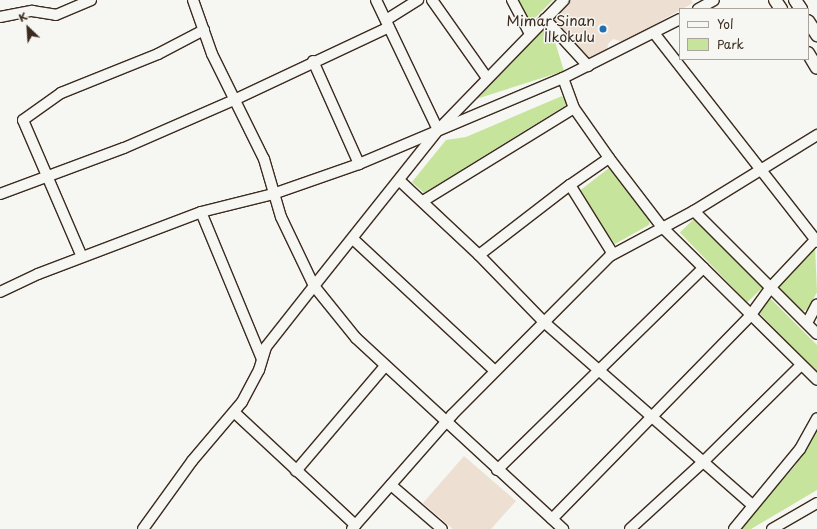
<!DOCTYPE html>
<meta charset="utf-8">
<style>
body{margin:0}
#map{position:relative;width:817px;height:529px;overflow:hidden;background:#f6f6f2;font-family:"Playpen Sans",sans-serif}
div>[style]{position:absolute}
.built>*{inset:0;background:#ede0d2}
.green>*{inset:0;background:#c6e49b;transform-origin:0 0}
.roads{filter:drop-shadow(1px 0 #3b2a1e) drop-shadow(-1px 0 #3b2a1e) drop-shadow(0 1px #3b2a1e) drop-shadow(0 -1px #3b2a1e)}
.minor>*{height:10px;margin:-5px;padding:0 5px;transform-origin:5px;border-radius:5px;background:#f6f6f2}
.major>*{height:12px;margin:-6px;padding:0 6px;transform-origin:6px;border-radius:6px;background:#f6f6f2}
.dots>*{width:11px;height:11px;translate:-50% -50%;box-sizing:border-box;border:2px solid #f6f6f2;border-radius:50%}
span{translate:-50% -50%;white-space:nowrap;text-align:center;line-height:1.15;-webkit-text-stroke:3px #f6f6f2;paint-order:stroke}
.poi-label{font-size:14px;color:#3b2a1e}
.right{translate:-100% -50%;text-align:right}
.legend{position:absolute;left:679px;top:8px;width:130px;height:52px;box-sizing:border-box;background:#f6f6f2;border:1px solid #aba49d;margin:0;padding:5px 7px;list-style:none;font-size:12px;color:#3b2a1e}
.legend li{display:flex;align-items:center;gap:8px;height:20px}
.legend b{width:20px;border:1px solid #aba49d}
.north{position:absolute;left:8px;top:8px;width:40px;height:40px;-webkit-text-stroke:3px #f6f6f2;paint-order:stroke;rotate:335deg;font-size:11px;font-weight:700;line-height:16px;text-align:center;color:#3b2a1e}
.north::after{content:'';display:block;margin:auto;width:14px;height:18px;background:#3b2a1e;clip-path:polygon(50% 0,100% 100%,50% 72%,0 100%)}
</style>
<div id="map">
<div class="built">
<div style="clip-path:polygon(571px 0,691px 0,693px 3px,623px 42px,613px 39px,608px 44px,607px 50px,587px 61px,552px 20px)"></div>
<div style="clip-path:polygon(464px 456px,516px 501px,491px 529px,453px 529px,423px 503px)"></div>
</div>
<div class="green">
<div style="clip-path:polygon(517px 0,553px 0,530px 23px)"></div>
<div style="clip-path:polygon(544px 29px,552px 32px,564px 71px,473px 100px)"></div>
<div style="clip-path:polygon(562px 96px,568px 104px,424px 193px,412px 182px,446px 140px,466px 137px)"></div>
<div style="clip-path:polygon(609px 168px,615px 171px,650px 219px,649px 225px,615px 244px,578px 192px)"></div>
<div style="left:695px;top:218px;width:97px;height:21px;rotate:46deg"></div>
<div style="clip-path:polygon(815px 246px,817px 292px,808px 309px,801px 312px,779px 287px)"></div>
<div style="clip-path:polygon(770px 298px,817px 345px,817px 372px,759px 313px)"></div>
<div style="clip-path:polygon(817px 428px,817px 490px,751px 529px,739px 529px,795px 466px)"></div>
</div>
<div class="roads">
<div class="minor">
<div style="left:193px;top:0;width:57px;rotate:70.6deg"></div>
<div style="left:212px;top:54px;width:117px;rotate:63.7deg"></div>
<div style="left:264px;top:159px;width:60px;rotate:73.7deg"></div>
<div style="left:281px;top:217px;width:76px;rotate:64.4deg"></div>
<div style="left:314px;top:286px;width:67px;rotate:51.1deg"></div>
<div style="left:356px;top:338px;width:282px;rotate:42.7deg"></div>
<div style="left:376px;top:0;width:144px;rotate:64.5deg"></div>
<div style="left:432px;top:0;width:95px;rotate:54.8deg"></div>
<div style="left:512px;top:0;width:38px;rotate:62deg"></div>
<div style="left:698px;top:9px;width:18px;rotate:-29deg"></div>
<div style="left:0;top:17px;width:33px;rotate:-11deg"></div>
<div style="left:32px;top:11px;width:24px;rotate:9deg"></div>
<div style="left:56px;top:15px;width:38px;rotate:-23deg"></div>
<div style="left:545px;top:19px;width:64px;rotate:47.5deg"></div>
<div style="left:386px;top:20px;width:38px;rotate:-32deg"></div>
<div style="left:654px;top:33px;width:265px;rotate:52deg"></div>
<div style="left:313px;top:61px;width:113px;rotate:65.9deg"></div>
<div style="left:563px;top:78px;width:32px;rotate:70deg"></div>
<div style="left:574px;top:108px;width:61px;rotate:55deg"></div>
<div style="left:609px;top:158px;width:86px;rotate:52.6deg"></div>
<div style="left:661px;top:226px;width:219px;rotate:44.6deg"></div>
<div style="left:400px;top:181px;width:108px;rotate:43.1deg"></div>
<div style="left:479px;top:255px;width:93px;rotate:45.9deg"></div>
<div style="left:544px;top:322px;width:277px;rotate:41.3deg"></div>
<div style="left:570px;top:185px;width:81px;rotate:58.1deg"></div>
<div style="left:0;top:194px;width:132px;rotate:-20.4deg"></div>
<div style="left:124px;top:148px;width:120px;rotate:-23.6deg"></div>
<div style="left:234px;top:100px;width:171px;rotate:-25.2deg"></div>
<div style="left:423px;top:201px;width:177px;rotate:-31.6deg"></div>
<div style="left:694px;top:211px;width:174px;rotate:45deg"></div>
<div style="left:201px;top:212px;width:159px;rotate:67.5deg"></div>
<div style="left:353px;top:239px;width:194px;rotate:42.9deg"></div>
<div style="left:479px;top:255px;width:115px;rotate:-37.6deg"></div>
<div style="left:570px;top:185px;width:47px;rotate:-34.7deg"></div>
<div style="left:82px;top:257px;width:149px;rotate:-113.3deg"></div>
<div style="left:23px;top:120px;width:47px;rotate:-35.4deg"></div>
<div style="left:61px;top:93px;width:105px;rotate:-21.9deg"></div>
<div style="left:158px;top:54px;width:52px;rotate:-27.6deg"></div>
<div style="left:0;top:292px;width:42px;rotate:-25.3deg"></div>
<div style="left:38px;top:274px;width:174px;rotate:-20.8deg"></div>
<div style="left:201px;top:212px;width:74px;rotate:-14deg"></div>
<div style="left:273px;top:194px;width:91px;rotate:-19.2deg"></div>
<div style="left:359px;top:164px;width:221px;rotate:-22.9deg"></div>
<div style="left:563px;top:78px;width:131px;rotate:-26.8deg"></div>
<div style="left:807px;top:323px;width:21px;rotate:-62deg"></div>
<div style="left:234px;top:412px;width:166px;rotate:43deg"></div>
<div style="left:497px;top:470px;width:289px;rotate:-44.4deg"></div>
<div style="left:296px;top:471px;width:138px;rotate:-49.7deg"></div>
<div style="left:391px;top:485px;width:67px;rotate:40.8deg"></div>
<div style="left:552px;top:519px;width:284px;rotate:-45.7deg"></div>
<div style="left:750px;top:316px;width:34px;rotate:-54deg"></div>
<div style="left:770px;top:288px;width:66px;rotate:-46.8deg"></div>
<div style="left:143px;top:529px;width:84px;rotate:-54.2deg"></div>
<div style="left:192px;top:461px;width:77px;rotate:-49.7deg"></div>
<div style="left:242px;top:402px;width:36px;rotate:-62deg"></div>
<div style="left:259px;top:370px;width:24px;rotate:-73deg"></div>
<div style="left:266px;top:347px;width:78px;rotate:-51.8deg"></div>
<div style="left:314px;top:286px;width:199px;rotate:-51.5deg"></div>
<div style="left:438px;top:130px;width:181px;rotate:-45.9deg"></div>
<div style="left:352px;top:529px;width:152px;rotate:-48.7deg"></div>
<div style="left:452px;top:415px;width:224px;rotate:-45.2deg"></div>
<div style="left:610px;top:256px;width:95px;rotate:-28.2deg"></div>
<div style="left:694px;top:211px;width:145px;rotate:-31.7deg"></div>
<div style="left:630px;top:529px;width:98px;rotate:-42.5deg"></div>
<div style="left:702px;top:463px;width:138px;rotate:-44.7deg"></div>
<div style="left:734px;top:529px;width:104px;rotate:-50.5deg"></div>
<div style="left:800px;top:449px;width:35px;rotate:-61deg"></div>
<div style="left:772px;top:529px;width:52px;rotate:-30deg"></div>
</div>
<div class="major">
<div style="left:775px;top:0;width:11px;rotate:56deg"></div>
<div style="left:795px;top:0;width:11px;rotate:56deg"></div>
<div style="left:808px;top:21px;width:17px;rotate:57deg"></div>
<div style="left:808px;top:53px;width:17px;rotate:59deg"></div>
</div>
</div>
<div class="dots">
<div style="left:603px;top:29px;background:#1f6fb2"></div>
</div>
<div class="poi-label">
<span class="right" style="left:595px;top:29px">Mimar Sinan<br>İlkokulu</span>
</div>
<ul class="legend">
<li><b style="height:5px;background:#f6f6f2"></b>Yol</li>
<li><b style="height:11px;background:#c6e49b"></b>Park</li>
</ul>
<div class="north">K</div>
</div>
